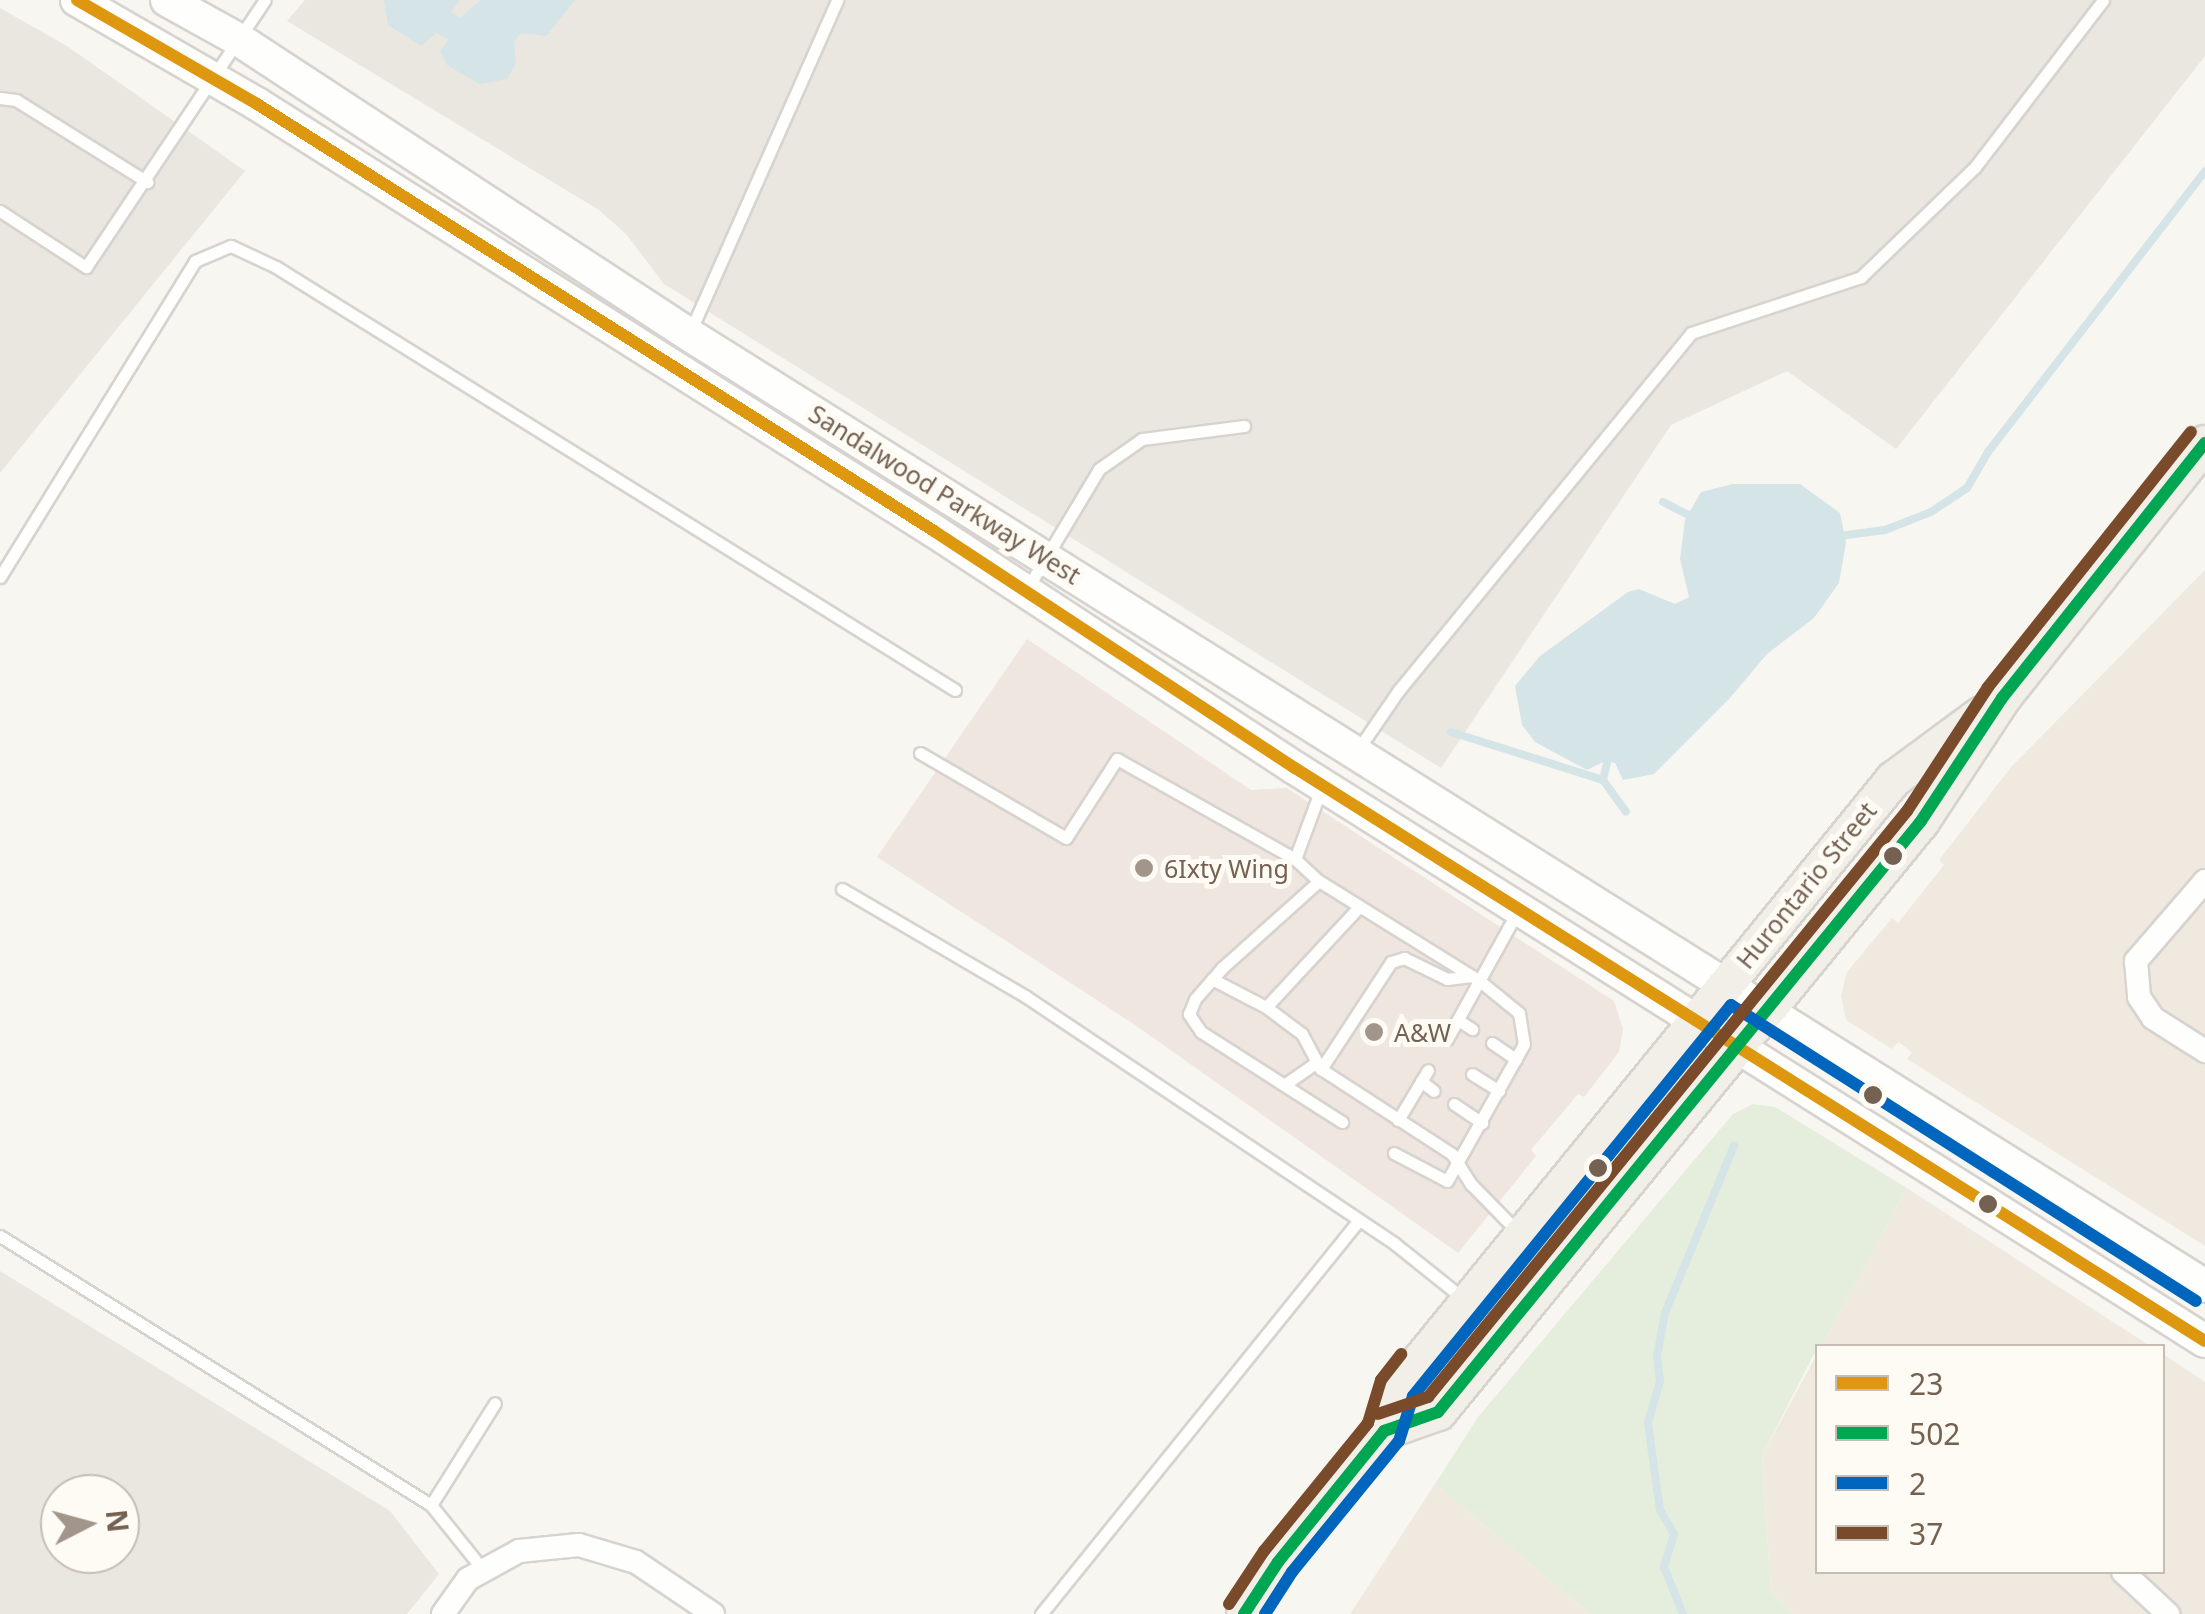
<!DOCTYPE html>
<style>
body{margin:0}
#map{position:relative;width:2205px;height:1614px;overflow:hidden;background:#f8f6f1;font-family:"Noto Sans",sans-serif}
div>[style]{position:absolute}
.residential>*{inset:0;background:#f0e9e0}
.commercial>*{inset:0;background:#efe6df}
.industrial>*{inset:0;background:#eae6e0}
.green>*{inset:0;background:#e5eedd}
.water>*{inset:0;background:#d4e4e7}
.stream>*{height:8px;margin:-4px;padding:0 4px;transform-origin:4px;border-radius:4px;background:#d4e4e7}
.roads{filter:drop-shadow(2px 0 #d7d3cf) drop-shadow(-2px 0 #d7d3cf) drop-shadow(0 2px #d7d3cf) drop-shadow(0 -2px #d7d3cf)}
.service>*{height:11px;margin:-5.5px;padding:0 5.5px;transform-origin:5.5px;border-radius:5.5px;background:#fefefd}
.minor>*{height:22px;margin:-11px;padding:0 11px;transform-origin:11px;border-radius:11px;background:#fefefd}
.secondary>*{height:32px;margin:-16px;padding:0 16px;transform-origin:16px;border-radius:16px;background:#fefefd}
.primary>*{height:35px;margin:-17.5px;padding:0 17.5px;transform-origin:17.5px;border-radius:17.5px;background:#f2efe8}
.bus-1>*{height:12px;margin:-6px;padding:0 6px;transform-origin:6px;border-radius:6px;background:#dd9810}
.bus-2>*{height:12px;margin:-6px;padding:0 6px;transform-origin:6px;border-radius:6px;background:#00a651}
.bus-3>*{height:12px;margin:-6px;padding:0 6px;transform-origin:6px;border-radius:6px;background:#0065bd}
.bus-4>*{height:12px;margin:-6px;padding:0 6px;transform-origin:6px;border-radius:6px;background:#7a4b2a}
.dots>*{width:28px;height:28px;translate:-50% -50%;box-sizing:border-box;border:5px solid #fdfbf4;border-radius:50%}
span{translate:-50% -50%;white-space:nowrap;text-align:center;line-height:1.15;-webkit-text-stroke:10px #fdfbf4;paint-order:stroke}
.street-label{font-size:25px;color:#746152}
.poi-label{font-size:25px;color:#746152}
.left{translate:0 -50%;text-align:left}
.legend{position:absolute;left:1815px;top:1344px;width:350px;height:230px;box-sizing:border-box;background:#fdfbf4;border:2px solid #c6bdb3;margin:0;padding:12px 18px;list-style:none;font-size:30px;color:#746152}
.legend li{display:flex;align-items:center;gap:20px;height:50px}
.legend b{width:50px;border:2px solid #c6bdb3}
.north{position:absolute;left:40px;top:1474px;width:100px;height:100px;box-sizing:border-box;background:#fdfbf4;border:2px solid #c6bdb3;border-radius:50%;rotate:84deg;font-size:28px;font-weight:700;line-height:40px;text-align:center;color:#746152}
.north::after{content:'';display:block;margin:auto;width:35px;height:45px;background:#a2958a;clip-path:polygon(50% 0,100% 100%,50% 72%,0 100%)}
</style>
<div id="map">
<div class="residential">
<div style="clip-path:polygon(2205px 570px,2205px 1246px,1907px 1059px,1912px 1052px,1898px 1042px,1892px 1049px,1846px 1020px,1841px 996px,1847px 972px,1892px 918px,1898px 923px,1944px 865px,1939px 860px,2012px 766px)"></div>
<div style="clip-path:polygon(1907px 1188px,2150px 1346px,1822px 1346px)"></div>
<div style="clip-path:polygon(1817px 1354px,1818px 1572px,2162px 1572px,2163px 1354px,2205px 1382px,2205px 1614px,1793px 1614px,1771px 1591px,1762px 1456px)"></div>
<div style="clip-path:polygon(1435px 1484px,1590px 1614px,1350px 1614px)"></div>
</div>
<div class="commercial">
<div style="clip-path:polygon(1027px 639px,1251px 790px,1287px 788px,1614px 1001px,1623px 1029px,1619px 1052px,1584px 1097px,1578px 1094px,1531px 1150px,1536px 1156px,1458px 1253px,1135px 1025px,877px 857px)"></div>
</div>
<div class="industrial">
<div style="clip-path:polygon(305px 0,2205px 0,2205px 56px,1896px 449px,1787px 371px,1671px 425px,1441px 768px,664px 284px,626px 234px,599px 210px,287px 21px)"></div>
<div style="clip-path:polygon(0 8px,67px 46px,245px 171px,0 473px)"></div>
<div style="clip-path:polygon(evenodd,0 1271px,390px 1511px,439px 1574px,407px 1614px,0 1614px,0 1271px,60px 1494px,120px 1494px,120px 1554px,60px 1554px,60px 1494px)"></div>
</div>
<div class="green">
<div style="clip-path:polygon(1753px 1104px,1775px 1107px,1907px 1188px,1822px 1346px,1818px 1346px,1762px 1456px,1771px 1591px,1793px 1614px,1590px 1614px,1435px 1484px,1478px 1417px,1733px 1114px)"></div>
</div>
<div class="water">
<div style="clip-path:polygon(384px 0,460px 0,451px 12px,460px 18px,481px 0,575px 0,546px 36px,521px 33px,514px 42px,516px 63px,507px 79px,479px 84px,447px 65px,440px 51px,449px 39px,436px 33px,421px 46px,388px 25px)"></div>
<div style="clip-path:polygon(1733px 484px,1800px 484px,1840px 513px,1846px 543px,1839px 583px,1814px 618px,1767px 654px,1729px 699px,1654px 774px,1623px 780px,1615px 763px,1605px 761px,1587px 770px,1535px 742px,1522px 725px,1515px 686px,1540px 656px,1628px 592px,1639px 589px,1675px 604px,1689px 597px,1680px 559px,1685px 520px,1701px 492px)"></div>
</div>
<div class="stream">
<div style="left:1663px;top:502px;width:35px;rotate:27deg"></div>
<div style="left:1839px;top:536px;width:46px;rotate:-7.4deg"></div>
<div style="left:1885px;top:530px;width:49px;rotate:-21.4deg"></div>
<div style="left:1931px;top:512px;width:43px;rotate:-33.7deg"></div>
<div style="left:1967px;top:488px;width:42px;rotate:-59.7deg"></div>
<div style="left:1988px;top:452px;width:355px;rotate:-52.3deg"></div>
<div style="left:1451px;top:732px;width:159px;rotate:17.5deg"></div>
<div style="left:1609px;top:754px;width:27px;rotate:103deg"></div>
<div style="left:1603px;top:780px;width:39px;rotate:54deg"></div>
<div style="left:1683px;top:1614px;width:51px;rotate:-112deg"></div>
<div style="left:1664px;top:1567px;width:34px;rotate:-73deg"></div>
<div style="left:1674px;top:1534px;width:28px;rotate:-120deg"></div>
<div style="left:1660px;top:1510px;width:88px;rotate:-97.9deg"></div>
<div style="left:1648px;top:1423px;width:44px;rotate:-74.1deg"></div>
<div style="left:1660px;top:1381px;width:25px;rotate:-97deg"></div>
<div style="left:1657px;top:1356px;width:44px;rotate:-79.5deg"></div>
<div style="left:1665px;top:1313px;width:181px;rotate:-67.6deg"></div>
</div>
<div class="roads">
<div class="service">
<div style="left:0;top:98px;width:16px;rotate:7deg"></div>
<div style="left:16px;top:100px;width:155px;rotate:32deg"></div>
<div style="left:0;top:211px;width:103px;rotate:33.1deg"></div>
<div style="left:86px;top:267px;width:321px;rotate:-56.2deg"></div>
<div style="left:691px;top:330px;width:361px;rotate:-66.1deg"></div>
<div style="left:0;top:577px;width:371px;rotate:-58.3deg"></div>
<div style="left:195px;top:261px;width:39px;rotate:-23deg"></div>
<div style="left:231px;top:246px;width:50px;rotate:25deg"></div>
<div style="left:276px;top:267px;width:800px;rotate:31.92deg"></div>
<div style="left:1027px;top:589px;width:140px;rotate:-59deg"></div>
<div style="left:1099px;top:469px;width:52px;rotate:-34.9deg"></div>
<div style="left:1142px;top:439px;width:103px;rotate:-7.3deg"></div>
<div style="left:1357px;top:751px;width:74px;rotate:-55.5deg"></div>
<div style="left:1399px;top:690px;width:461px;rotate:-50.7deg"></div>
<div style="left:1691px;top:333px;width:179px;rotate:-18.2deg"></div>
<div style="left:1861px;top:277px;width:158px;rotate:-44deg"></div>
<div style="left:1975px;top:167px;width:210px;rotate:-52.5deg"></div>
<div style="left:920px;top:753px;width:169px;rotate:30.2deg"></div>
<div style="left:1066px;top:838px;width:94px;rotate:-57.2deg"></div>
<div style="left:1117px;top:759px;width:204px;rotate:29.3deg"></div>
<div style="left:1321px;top:789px;width:75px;rotate:110.4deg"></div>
<div style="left:1295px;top:859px;width:33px;rotate:43deg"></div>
<div style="left:1319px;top:881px;width:191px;rotate:31.9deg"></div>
<div style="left:1481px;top:982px;width:49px;rotate:39.2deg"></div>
<div style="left:1519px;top:1013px;width:31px;rotate:81deg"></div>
<div style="left:1524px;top:1044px;width:157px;rotate:119.3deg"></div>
<div style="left:1447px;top:1181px;width:60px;rotate:-152.2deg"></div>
<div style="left:842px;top:889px;width:212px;rotate:30.3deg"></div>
<div style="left:1025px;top:996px;width:445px;rotate:33.8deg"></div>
<div style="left:1395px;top:1244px;width:88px;rotate:38.6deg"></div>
<div style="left:1358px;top:908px;width:135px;rotate:132.9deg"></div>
<div style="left:1266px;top:1007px;width:45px;rotate:36.9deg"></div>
<div style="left:1302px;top:1034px;width:40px;rotate:62deg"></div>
<div style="left:1321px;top:1069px;width:156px;rotate:33deg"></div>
<div style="left:1452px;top:1154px;width:36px;rotate:58deg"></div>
<div style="left:1471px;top:1184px;width:67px;rotate:45.6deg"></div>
<div style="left:1212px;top:979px;width:61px;rotate:27.4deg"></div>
<div style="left:1458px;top:1020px;width:17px;rotate:33deg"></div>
<div style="left:1447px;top:1039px;width:145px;rotate:-61.1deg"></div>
<div style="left:1492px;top:1043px;width:29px;rotate:34deg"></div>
<div style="left:1317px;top:1062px;width:40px;rotate:145.1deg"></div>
<div style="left:1284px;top:1085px;width:98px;rotate:-147.4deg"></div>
<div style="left:1201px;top:1032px;width:22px;rotate:-124deg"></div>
<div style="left:1189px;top:1014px;width:16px;rotate:-68deg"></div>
<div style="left:1195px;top:999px;width:41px;rotate:-48.9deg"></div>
<div style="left:1222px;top:968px;width:130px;rotate:-41.9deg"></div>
<div style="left:1321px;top:1069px;width:128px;rotate:-56.8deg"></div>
<div style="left:1391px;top:962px;width:14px;rotate:-17deg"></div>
<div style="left:1404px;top:958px;width:48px;rotate:26deg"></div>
<div style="left:1447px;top:979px;width:25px;rotate:-7deg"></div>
<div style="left:1472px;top:1074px;width:32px;rotate:32deg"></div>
<div style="left:1421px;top:1081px;width:16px;rotate:38deg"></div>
<div style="left:1284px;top:1085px;width:69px;rotate:32.5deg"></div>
<div style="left:1454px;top:1104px;width:34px;rotate:34deg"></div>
<div style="left:1398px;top:1120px;width:58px;rotate:-59deg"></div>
<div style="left:0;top:1236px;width:508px;rotate:31.97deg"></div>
<div style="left:431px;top:1505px;width:85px;rotate:51.2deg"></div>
<div style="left:431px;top:1505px;width:120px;rotate:-57.9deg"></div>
<div style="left:1041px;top:1614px;width:506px;rotate:-51.09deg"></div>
</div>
<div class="minor">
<div style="left:2205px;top:881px;width:106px;rotate:130.8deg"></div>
<div style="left:2136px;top:961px;width:36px;rotate:85deg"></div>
<div style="left:2139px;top:997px;width:25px;rotate:56deg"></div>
<div style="left:2153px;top:1018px;width:62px;rotate:32.4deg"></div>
<div style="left:2123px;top:1572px;width:62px;rotate:43deg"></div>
<div style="left:443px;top:1614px;width:43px;rotate:-54.5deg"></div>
<div style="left:468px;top:1579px;width:58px;rotate:-28.8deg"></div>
<div style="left:519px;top:1551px;width:60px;rotate:-5.7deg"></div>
<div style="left:579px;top:1545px;width:59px;rotate:16.6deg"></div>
<div style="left:636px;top:1562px;width:93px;rotate:34deg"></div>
</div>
<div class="secondary">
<div style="left:77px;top:0;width:208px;rotate:30deg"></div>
<div style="left:257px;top:104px;width:800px;rotate:32.24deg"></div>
<div style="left:934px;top:531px;width:432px;rotate:33.3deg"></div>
<div style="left:1295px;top:768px;width:1075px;rotate:32.2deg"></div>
<div style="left:167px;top:0;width:85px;rotate:29deg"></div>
<div style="left:241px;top:41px;width:534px;rotate:33.24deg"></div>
<div style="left:688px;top:334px;width:1791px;rotate:32.11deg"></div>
</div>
<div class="primary">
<div style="left:1384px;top:1431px;width:57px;rotate:-19.4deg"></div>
<div style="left:1438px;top:1412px;width:763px;rotate:-50.74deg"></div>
<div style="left:1921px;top:821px;width:147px;rotate:-56.6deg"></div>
<div style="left:2002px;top:698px;width:326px;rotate:-51.5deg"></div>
<div style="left:1244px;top:1614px;width:62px;rotate:-56.8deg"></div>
<div style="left:1278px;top:1562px;width:169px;rotate:-51deg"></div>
<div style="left:1384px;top:1431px;width:45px;rotate:-73.2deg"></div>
<div style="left:1397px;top:1388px;width:785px;rotate:-50.84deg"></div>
<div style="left:1893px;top:779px;width:109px;rotate:-36.5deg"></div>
</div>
</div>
<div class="bus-1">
<div style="left:77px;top:0;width:208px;rotate:30deg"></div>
<div style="left:257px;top:104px;width:800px;rotate:32.24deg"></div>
<div style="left:934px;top:531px;width:432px;rotate:33.3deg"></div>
<div style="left:1295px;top:768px;width:1075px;rotate:32.2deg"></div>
</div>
<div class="bus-2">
<div style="left:1244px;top:1614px;width:62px;rotate:-56.8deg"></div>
<div style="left:1278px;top:1562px;width:169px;rotate:-51deg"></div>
<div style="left:1384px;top:1431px;width:57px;rotate:-19.4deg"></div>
<div style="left:1438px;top:1412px;width:763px;rotate:-50.74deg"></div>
<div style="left:1921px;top:821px;width:147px;rotate:-56.6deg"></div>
<div style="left:2002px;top:698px;width:326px;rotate:-51.5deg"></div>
</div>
<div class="bus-3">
<div style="left:1265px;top:1614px;width:50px;rotate:-57.3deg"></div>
<div style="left:1292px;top:1572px;width:169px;rotate:-50.8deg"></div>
<div style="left:1399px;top:1441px;width:47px;rotate:-72.7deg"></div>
<div style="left:1413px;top:1396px;width:504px;rotate:-50.88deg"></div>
<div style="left:1731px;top:1005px;width:551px;rotate:32.48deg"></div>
</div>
<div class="bus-4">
<div style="left:1378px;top:1414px;width:53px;rotate:-18.8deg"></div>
<div style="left:1428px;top:1397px;width:757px;rotate:-50.74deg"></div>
<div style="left:1907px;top:811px;width:148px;rotate:-56.8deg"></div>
<div style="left:1988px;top:687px;width:326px;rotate:-51.5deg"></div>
<div style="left:1229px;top:1604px;width:64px;rotate:-56.6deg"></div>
<div style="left:1264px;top:1551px;width:165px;rotate:-50.9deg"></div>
<div style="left:1368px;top:1423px;width:45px;rotate:-73.2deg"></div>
<div style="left:1381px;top:1380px;width:33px;rotate:-52deg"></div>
</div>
<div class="dots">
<div style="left:1893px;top:856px;background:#746152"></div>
<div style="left:1144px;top:868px;background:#a2958a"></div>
<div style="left:1374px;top:1032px;background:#a2958a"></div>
<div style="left:1873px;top:1095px;background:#746152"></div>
<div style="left:1598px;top:1168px;background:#746152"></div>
<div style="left:1988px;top:1204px;background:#746152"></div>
</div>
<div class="street-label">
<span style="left:945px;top:494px;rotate:32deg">Sandalwood Parkway West</span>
<span style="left:1806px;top:885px;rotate:-51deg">Hurontario Street</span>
</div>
<div class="poi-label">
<span class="left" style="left:1164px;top:868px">6Ixty Wing</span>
<span class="left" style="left:1394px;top:1032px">A&amp;W</span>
</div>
<ul class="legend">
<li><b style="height:12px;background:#dd9810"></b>23</li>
<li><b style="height:12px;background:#00a651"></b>502</li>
<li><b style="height:12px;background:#0065bd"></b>2</li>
<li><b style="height:12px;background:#7a4b2a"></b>37</li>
</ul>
<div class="north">N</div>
</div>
